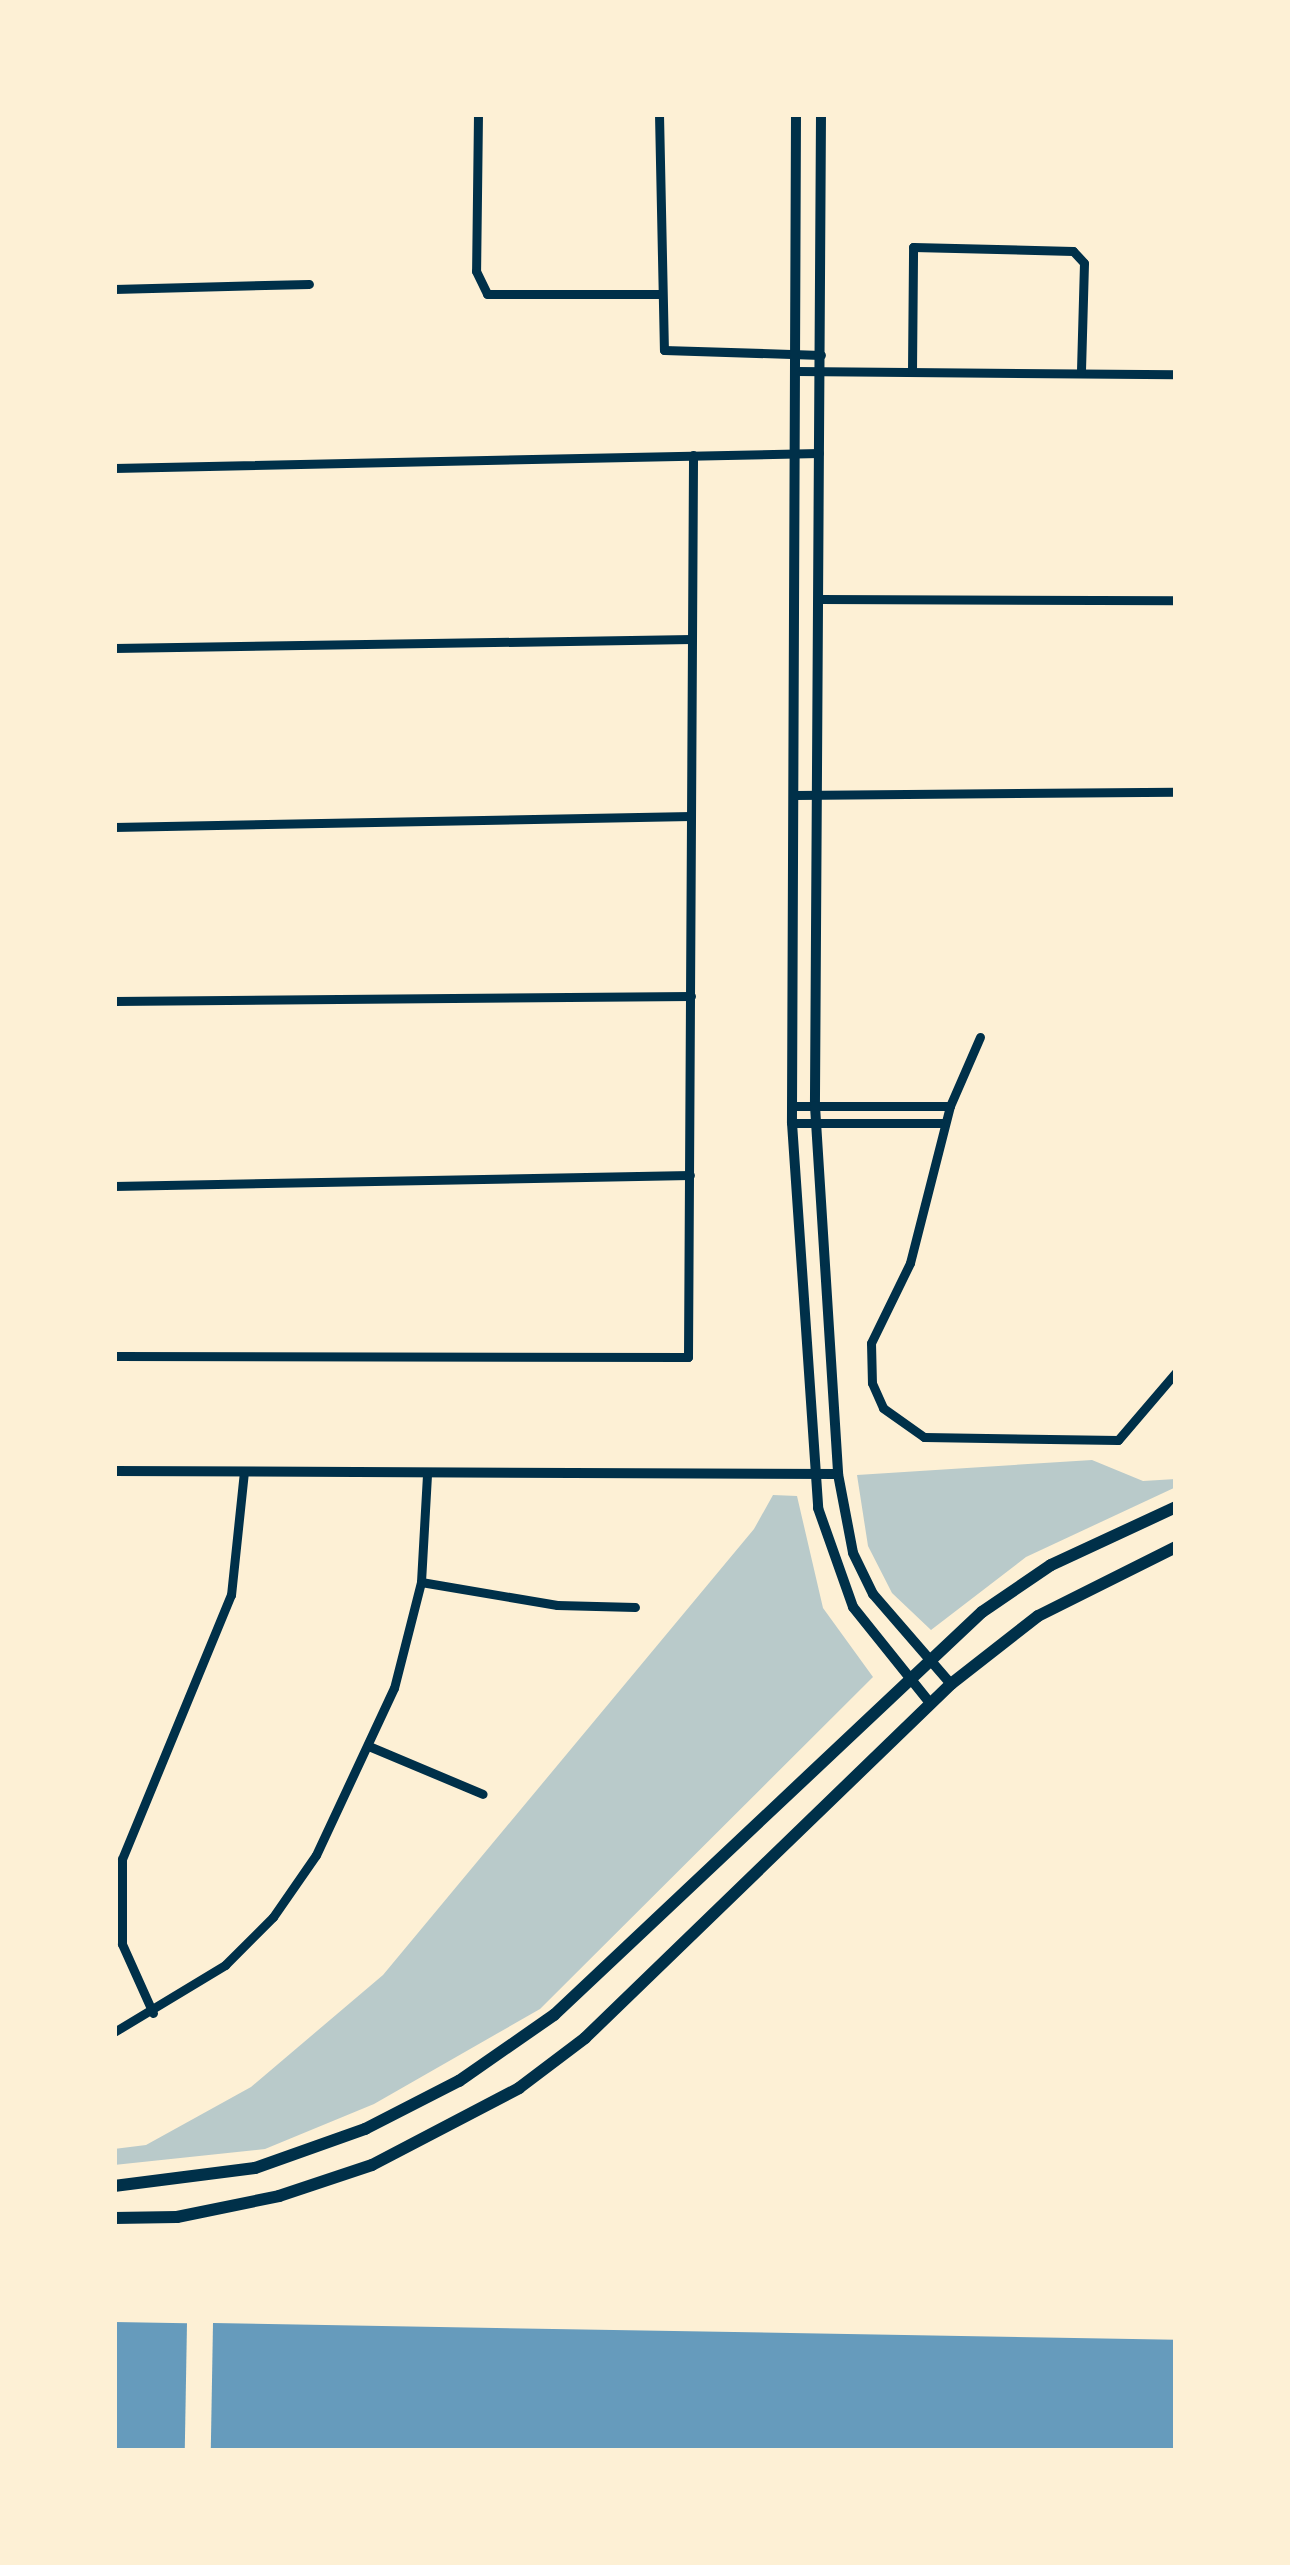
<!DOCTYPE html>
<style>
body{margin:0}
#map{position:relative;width:1290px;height:2565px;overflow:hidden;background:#fdf0d5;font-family:"Work Sans",sans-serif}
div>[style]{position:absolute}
.green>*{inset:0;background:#b9caca}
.water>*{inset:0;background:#669bbc;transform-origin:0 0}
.minor>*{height:9px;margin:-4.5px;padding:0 4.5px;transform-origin:4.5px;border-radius:4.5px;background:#003049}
.tertiary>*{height:10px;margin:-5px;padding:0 5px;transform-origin:5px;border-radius:5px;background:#003049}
.secondary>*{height:12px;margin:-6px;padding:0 6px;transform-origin:6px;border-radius:6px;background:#003049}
span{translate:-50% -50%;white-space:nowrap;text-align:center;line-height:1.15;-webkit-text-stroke:9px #fdf0d5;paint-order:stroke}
.frame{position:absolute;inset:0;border:117px solid #fdf0d5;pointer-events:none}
</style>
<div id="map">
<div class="green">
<div style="clip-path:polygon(1092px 1460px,1143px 1481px,1176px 1479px,1176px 1487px,1026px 1557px,931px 1630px,892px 1593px,868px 1546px,857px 1475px)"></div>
<div style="clip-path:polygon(773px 1495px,797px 1496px,823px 1608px,873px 1677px,540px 2009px,374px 2104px,265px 2149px,114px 2165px,114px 2149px,146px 2145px,251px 2087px,383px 1975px,754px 1529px)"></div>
</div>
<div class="water">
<div style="left:114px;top:2322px;width:73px;height:129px;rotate:1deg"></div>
<div style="left:213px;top:2323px;width:963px;height:128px;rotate:1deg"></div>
</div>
<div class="minor">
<div style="left:478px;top:114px;width:157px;rotate:90.7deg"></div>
<div style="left:476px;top:271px;width:25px;rotate:64deg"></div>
<div style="left:487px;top:294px;width:173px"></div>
<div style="left:659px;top:114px;width:236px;rotate:88.8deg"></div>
<div style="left:664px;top:350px;width:157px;rotate:1.8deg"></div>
<div style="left:114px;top:289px;width:195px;rotate:-1.5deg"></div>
<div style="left:796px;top:371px;width:380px;rotate:0.5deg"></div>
<div style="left:912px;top:371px;width:124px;rotate:-89.5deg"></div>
<div style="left:913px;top:247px;width:160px;rotate:1.4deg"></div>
<div style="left:1073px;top:251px;width:16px;rotate:47deg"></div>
<div style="left:1084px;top:263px;width:110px;rotate:91.6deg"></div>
<div style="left:114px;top:468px;width:705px;rotate:-1.22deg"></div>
<div style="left:819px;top:599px;width:357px;rotate:0.2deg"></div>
<div style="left:114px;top:648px;width:578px;rotate:-0.89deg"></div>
<div style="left:795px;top:795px;width:381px;rotate:-0.5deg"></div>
<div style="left:114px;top:827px;width:577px;rotate:-1.09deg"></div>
<div style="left:114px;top:1001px;width:577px;rotate:-0.5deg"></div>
<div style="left:980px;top:1037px;width:75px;rotate:113.5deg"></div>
<div style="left:950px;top:1106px;width:162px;rotate:104.3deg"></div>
<div style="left:910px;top:1263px;width:89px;rotate:116deg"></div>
<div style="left:871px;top:1343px;width:40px;rotate:88.6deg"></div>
<div style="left:872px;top:1383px;width:27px;rotate:66deg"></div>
<div style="left:883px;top:1408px;width:50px;rotate:35.3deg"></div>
<div style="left:924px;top:1437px;width:194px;rotate:0.9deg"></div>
<div style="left:1118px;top:1440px;width:89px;rotate:-49.5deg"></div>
<div style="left:792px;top:1106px;width:158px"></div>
<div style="left:792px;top:1123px;width:153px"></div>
<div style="left:114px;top:1186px;width:576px;rotate:-1.09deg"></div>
<div style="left:114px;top:1356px;width:574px;rotate:0.1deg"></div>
<div style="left:688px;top:1357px;width:902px;rotate:-89.68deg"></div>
<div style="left:421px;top:1582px;width:138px;rotate:9.6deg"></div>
<div style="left:557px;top:1605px;width:78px;rotate:1.5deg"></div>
<div style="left:371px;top:1747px;width:121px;rotate:22.8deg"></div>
<div style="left:153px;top:2013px;width:76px;rotate:-114.2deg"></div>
<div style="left:122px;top:1944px;width:85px;rotate:-90deg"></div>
<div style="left:122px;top:1859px;width:286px;rotate:-67.6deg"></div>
<div style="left:231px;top:1595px;width:124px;rotate:-84deg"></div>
<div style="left:114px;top:2032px;width:130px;rotate:-31.1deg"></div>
<div style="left:225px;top:1965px;width:68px;rotate:-45deg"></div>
<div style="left:273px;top:1917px;width:75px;rotate:-55.3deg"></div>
<div style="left:316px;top:1855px;width:184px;rotate:-65deg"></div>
<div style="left:394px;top:1688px;width:109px;rotate:-75.7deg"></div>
<div style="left:421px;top:1582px;width:106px;rotate:-86.8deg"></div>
</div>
<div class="tertiary">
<div style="left:796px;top:114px;width:1009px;rotate:90.23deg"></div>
<div style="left:792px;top:1123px;width:386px;rotate:86.1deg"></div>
<div style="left:818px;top:1508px;width:105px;rotate:70.5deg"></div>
<div style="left:853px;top:1607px;width:123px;rotate:51.3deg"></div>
<div style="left:821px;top:114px;width:992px;rotate:90.35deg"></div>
<div style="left:815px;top:1106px;width:369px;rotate:86.4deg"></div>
<div style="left:838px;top:1474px;width:80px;rotate:79.2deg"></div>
<div style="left:853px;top:1553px;width:46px;rotate:64deg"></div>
<div style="left:873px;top:1594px;width:119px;rotate:49.1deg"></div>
<div style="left:114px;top:1471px;width:724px;rotate:0.24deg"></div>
</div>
<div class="secondary">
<div style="left:114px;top:2186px;width:142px;rotate:-7.3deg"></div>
<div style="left:255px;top:2168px;width:117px;rotate:-19.5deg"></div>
<div style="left:365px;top:2129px;width:106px;rotate:-27.1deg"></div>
<div style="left:459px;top:2081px;width:116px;rotate:-34.8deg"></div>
<div style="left:554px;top:2015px;width:588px;rotate:-43.28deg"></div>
<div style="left:982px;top:1612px;width:83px;rotate:-34.3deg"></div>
<div style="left:1051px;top:1565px;width:138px;rotate:-24.9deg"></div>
<div style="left:114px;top:2218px;width:63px;rotate:-0.9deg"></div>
<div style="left:177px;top:2217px;width:104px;rotate:-11.6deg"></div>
<div style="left:279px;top:2196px;width:98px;rotate:-18.4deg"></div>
<div style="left:372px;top:2165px;width:166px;rotate:-27.6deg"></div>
<div style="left:519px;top:2088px;width:83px;rotate:-37.1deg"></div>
<div style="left:585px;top:2038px;width:509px;rotate:-44.05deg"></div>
<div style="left:951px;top:1684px;width:110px;rotate:-38deg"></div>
<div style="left:1038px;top:1616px;width:154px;rotate:-26.6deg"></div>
</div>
<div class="frame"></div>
</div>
